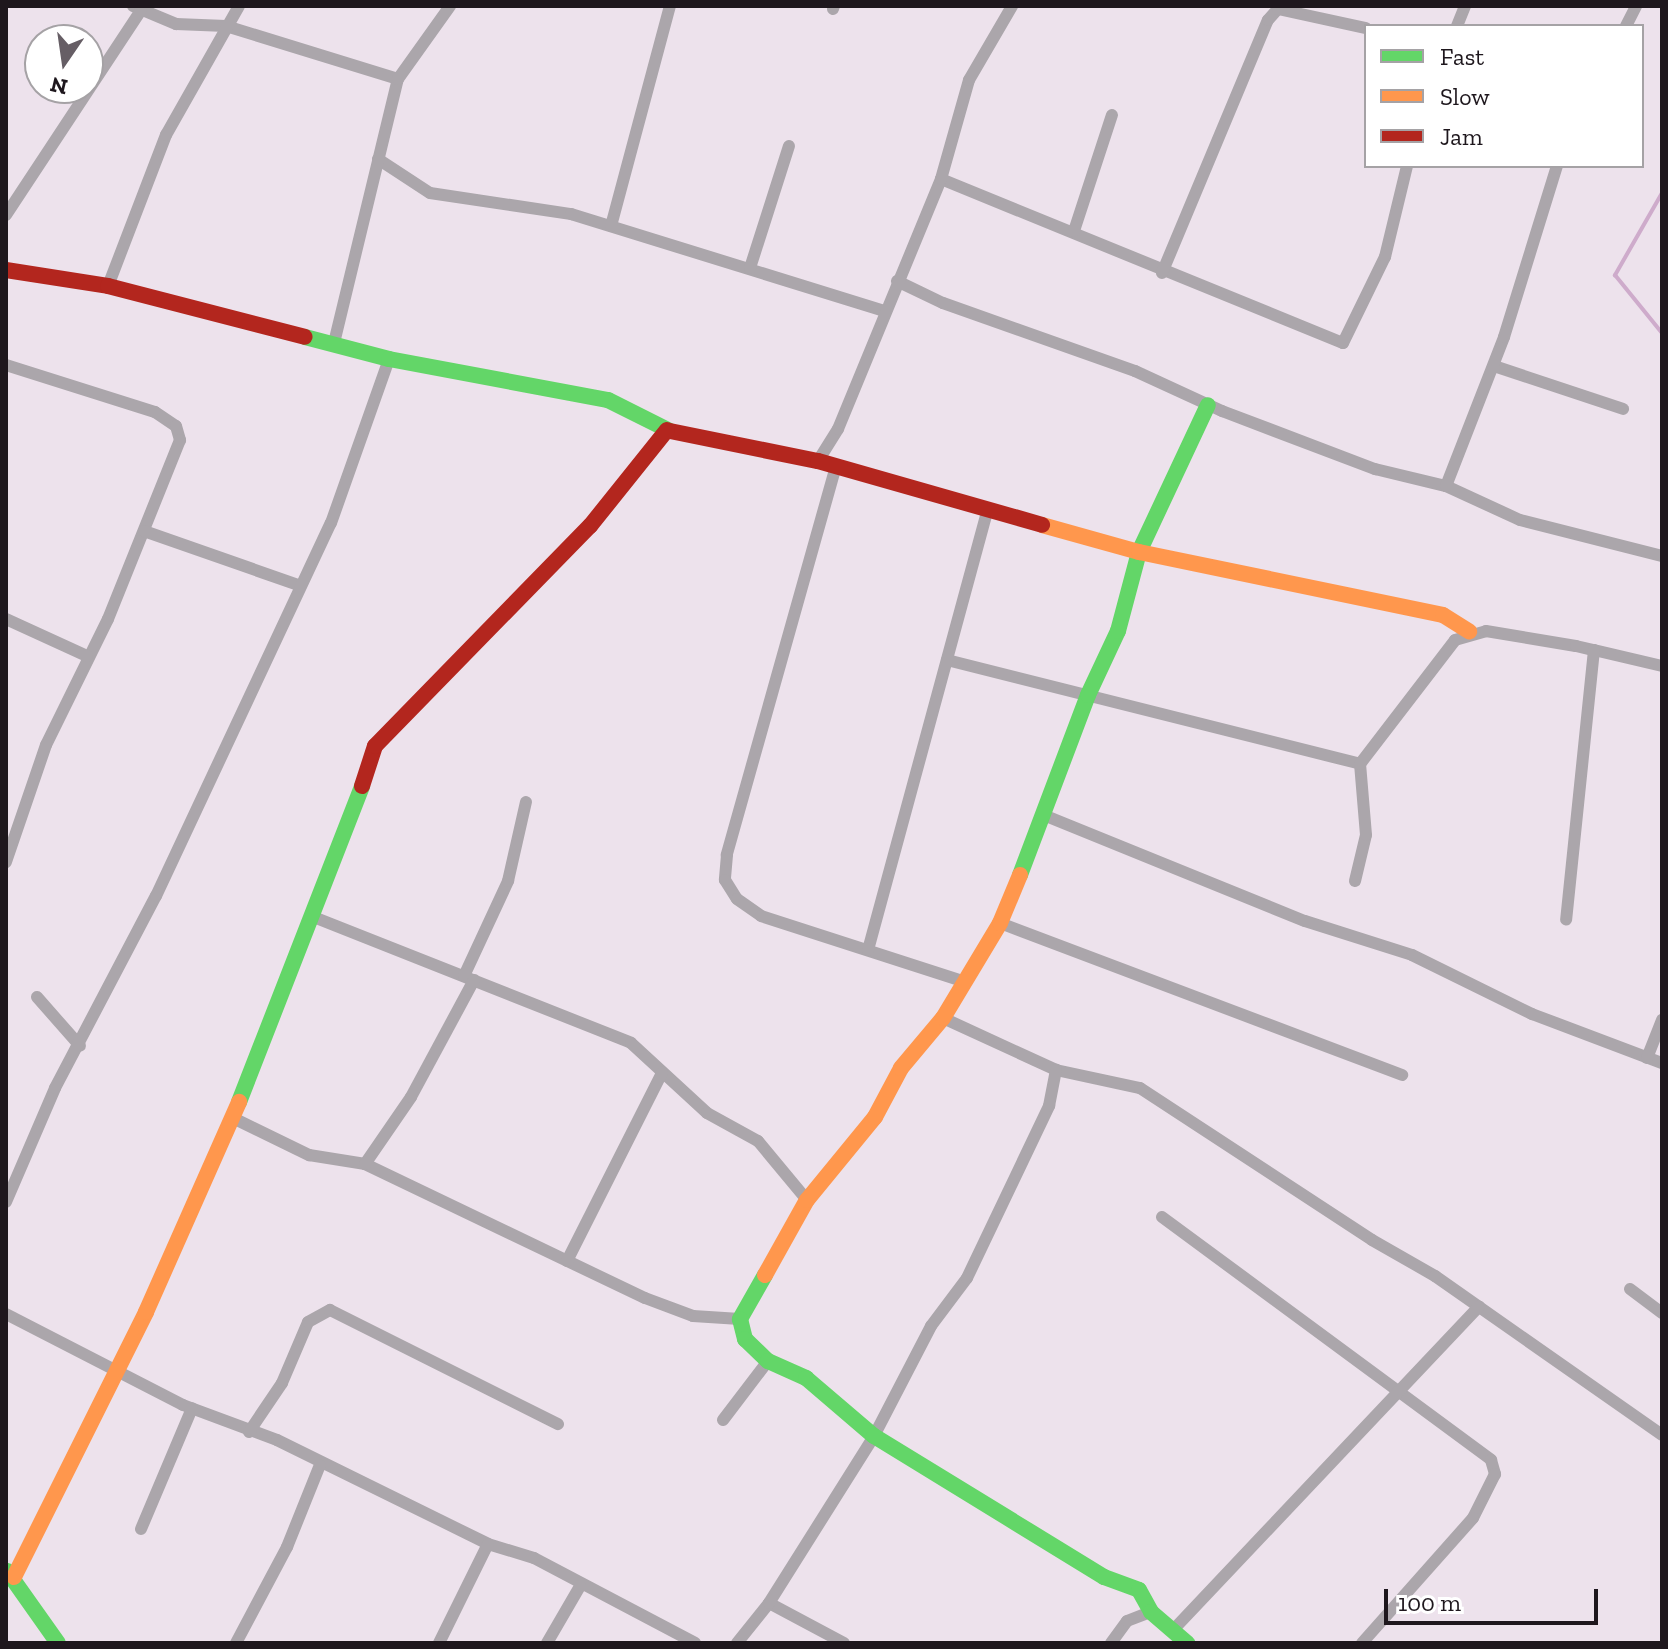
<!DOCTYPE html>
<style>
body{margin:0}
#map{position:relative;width:1668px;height:1649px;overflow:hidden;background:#ede2ec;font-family:"Zilla Slab",serif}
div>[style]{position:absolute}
.stream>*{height:4px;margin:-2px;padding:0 2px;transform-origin:2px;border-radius:2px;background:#ceabcb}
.street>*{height:12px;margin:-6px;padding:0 6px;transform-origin:6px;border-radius:6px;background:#aba6ab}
.fast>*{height:16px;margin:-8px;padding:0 8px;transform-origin:8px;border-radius:8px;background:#63d668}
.slow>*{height:16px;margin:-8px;padding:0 8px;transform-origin:8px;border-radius:8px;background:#ff974d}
.jam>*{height:16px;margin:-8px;padding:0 8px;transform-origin:8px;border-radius:8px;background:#b3261e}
span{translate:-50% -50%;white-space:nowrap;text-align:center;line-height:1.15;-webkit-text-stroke:6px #fff;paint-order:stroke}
.frame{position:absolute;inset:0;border:8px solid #1e171d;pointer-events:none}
.legend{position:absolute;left:1364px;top:24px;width:280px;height:144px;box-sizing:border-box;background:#fff;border:2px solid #a5a2a5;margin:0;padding:10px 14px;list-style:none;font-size:24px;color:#1e171d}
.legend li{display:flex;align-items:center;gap:16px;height:40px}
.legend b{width:40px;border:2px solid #a5a2a5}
.north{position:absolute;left:24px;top:24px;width:80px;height:80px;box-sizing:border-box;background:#fff;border:2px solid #a5a2a5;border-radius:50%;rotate:193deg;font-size:22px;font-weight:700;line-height:32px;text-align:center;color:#1e171d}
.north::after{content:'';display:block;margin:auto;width:28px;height:36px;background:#665e65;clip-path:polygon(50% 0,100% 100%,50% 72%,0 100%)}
.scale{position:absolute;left:1384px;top:1589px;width:214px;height:36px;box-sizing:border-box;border:4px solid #1e171d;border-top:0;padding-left:10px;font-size:24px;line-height:28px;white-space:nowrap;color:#1e171d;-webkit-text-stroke:6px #fff;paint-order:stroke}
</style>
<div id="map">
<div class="stream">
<div style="left:1662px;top:193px;width:95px;rotate:119.8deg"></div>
<div style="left:1615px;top:275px;width:75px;rotate:51deg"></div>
</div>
<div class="street">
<div style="left:133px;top:6px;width:47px;rotate:22.7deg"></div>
<div style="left:176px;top:24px;width:50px;rotate:2.3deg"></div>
<div style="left:226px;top:26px;width:180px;rotate:17.1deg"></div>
<div style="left:833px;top:9px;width:3px;rotate:-72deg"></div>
<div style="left:1457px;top:26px;width:22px;rotate:-68deg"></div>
<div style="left:1626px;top:26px;width:22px;rotate:-63deg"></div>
<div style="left:378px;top:159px;width:62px;rotate:33.2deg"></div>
<div style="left:430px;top:193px;width:143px;rotate:8.5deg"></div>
<div style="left:571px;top:214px;width:328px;rotate:17.2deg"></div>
<div style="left:941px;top:179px;width:434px;rotate:22.2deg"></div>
<div style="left:1343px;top:343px;width:96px;rotate:-64deg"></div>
<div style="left:1385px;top:257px;width:94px;rotate:-76.4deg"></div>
<div style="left:6px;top:215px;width:245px;rotate:-56.6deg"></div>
<div style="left:611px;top:226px;width:228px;rotate:-75deg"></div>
<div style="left:1074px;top:231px;width:122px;rotate:-71.9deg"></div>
<div style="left:750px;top:268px;width:128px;rotate:-72.3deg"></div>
<div style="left:1162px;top:273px;width:274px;rotate:-67.3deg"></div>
<div style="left:1268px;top:20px;width:15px;rotate:-48deg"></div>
<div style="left:1278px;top:9px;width:90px;rotate:12.2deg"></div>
<div style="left:897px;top:281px;width:51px;rotate:25.6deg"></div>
<div style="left:943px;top:303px;width:204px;rotate:19.5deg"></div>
<div style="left:1135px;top:371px;width:96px;rotate:24.7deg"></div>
<div style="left:1222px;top:411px;width:164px;rotate:20.8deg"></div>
<div style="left:1375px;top:469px;width:73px;rotate:13.5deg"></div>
<div style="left:1446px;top:486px;width:81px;rotate:24.7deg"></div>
<div style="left:1520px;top:520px;width:146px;rotate:14.2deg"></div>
<div style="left:108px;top:286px;width:162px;rotate:-69deg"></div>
<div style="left:166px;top:135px;width:148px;rotate:-60.5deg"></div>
<div style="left:334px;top:343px;width:272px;rotate:-76.4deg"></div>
<div style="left:398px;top:79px;width:90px;rotate:-54.5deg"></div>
<div style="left:6px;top:365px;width:156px;rotate:17.5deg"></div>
<div style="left:155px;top:412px;width:25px;rotate:34deg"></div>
<div style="left:176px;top:426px;width:15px;rotate:74deg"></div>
<div style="left:180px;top:440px;width:193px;rotate:111.9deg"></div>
<div style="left:108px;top:619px;width:140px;rotate:116.2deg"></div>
<div style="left:46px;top:745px;width:124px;rotate:108.9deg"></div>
<div style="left:1494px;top:366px;width:136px;rotate:18.4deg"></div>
<div style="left:818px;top:461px;width:38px;rotate:-58deg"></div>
<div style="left:838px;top:429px;width:270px;rotate:-67.6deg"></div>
<div style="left:941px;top:179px;width:103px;rotate:-74.2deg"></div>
<div style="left:969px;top:80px;width:86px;rotate:-59.8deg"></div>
<div style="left:836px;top:466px;width:404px;rotate:105.7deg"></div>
<div style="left:727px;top:855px;width:25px;rotate:95deg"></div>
<div style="left:725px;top:880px;width:22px;rotate:58deg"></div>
<div style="left:737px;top:899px;width:29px;rotate:35deg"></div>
<div style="left:761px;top:916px;width:214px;rotate:17.9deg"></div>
<div style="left:1446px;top:486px;width:160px;rotate:-68.7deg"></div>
<div style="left:1504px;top:337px;width:179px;rotate:-72.8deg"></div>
<div style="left:144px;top:531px;width:166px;rotate:19.3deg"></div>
<div style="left:6px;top:619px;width:89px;rotate:24.6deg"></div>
<div style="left:1594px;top:650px;width:70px;rotate:13.2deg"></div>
<div style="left:947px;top:660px;width:426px;rotate:14.1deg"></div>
<div style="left:1046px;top:816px;width:279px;rotate:22.1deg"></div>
<div style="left:1305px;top:921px;width:112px;rotate:17.6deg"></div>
<div style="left:1412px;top:955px;width:134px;rotate:26.2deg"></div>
<div style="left:1532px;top:1014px;width:139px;rotate:20.7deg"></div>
<div style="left:1355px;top:881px;width:47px;rotate:-76.6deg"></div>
<div style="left:1366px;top:835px;width:71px;rotate:-94.8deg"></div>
<div style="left:1360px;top:764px;width:156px;rotate:-52.5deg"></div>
<div style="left:1455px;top:640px;width:32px;rotate:-16deg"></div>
<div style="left:1486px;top:631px;width:91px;rotate:9.5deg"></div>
<div style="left:1576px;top:646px;width:18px;rotate:13deg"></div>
<div style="left:1594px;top:650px;width:271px;rotate:95.9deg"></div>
<div style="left:311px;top:916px;width:344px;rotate:21.6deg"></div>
<div style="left:631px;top:1043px;width:103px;rotate:42.6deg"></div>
<div style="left:707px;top:1113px;width:58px;rotate:28.8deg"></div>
<div style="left:758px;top:1141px;width:77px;rotate:50.3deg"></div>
<div style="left:1000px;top:923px;width:430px;rotate:20.7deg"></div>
<div style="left:868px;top:950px;width:457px;rotate:-74.8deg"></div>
<div style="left:464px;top:976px;width:105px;rotate:-65.1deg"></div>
<div style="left:508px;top:881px;width:81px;rotate:-77.2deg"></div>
<div style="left:37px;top:997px;width:65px;rotate:48.7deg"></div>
<div style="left:943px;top:1018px;width:124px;rotate:24.7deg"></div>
<div style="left:1056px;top:1070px;width:86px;rotate:12.1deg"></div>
<div style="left:1140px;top:1088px;width:277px;rotate:33.2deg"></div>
<div style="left:1372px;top:1240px;width:73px;rotate:29.7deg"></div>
<div style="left:1435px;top:1276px;width:277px;rotate:35deg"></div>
<div style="left:1647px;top:1058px;width:41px;rotate:-68.5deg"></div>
<div style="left:233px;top:1118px;width:85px;rotate:26deg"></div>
<div style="left:309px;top:1155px;width:57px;rotate:9.1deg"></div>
<div style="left:365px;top:1164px;width:310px;rotate:25.6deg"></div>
<div style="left:645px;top:1298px;width:51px;rotate:20.6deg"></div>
<div style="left:693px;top:1316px;width:47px;rotate:3.7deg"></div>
<div style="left:365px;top:1164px;width:81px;rotate:-55.5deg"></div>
<div style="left:411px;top:1097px;width:133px;rotate:-61.7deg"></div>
<div style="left:6px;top:1202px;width:124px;rotate:-66.7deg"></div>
<div style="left:55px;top:1088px;width:217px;rotate:-62.3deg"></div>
<div style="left:156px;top:896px;width:412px;rotate:-64.9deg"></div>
<div style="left:331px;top:523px;width:174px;rotate:-70.5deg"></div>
<div style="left:1162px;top:1217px;width:409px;rotate:36.4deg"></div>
<div style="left:1491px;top:1460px;width:15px;rotate:74deg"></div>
<div style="left:1495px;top:1474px;width:49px;rotate:116.6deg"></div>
<div style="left:1473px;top:1518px;width:167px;rotate:131.6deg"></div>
<div style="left:567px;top:1261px;width:211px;rotate:-63.2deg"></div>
<div style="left:1630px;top:1289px;width:40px;rotate:37deg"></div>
<div style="left:6px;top:1314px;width:199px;rotate:27.2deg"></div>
<div style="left:183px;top:1405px;width:100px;rotate:20.4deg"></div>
<div style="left:277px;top:1440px;width:235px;rotate:26.2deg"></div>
<div style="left:488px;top:1544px;width:48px;rotate:16.9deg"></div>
<div style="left:534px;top:1558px;width:182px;rotate:27.8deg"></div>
<div style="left:723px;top:1420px;width:74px;rotate:-52.7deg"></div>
<div style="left:249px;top:1432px;width:59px;rotate:-56deg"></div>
<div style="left:282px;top:1383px;width:66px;rotate:-66.9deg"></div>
<div style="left:308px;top:1322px;width:25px;rotate:-29deg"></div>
<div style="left:330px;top:1310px;width:255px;rotate:26.6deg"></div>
<div style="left:141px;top:1529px;width:131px;rotate:-67.1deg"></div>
<div style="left:769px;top:1603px;width:85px;rotate:28.1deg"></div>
<div style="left:1174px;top:1629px;width:444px;rotate:-46.6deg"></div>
<div style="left:236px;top:1643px;width:109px;rotate:-62deg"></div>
<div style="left:287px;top:1547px;width:88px;rotate:-68.1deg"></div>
<div style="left:439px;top:1643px;width:110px;rotate:-63.7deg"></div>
<div style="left:547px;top:1643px;width:66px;rotate:-59.9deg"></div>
<div style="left:737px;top:1643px;width:51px;rotate:-51.3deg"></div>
<div style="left:769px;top:1603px;width:197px;rotate:-57.8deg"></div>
<div style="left:874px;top:1436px;width:124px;rotate:-62.6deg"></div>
<div style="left:931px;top:1326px;width:60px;rotate:-53.1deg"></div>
<div style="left:967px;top:1278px;width:191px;rotate:-64.5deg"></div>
<div style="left:1049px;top:1106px;width:37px;rotate:-79deg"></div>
<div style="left:1111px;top:1643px;width:27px;rotate:-54deg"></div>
<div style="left:1127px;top:1621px;width:26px;rotate:-21deg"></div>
</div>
<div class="fast">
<div style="left:305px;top:337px;width:87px;rotate:14.7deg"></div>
<div style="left:389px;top:359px;width:223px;rotate:10.6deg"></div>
<div style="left:608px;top:400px;width:69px;rotate:26.6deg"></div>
<div style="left:1020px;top:875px;width:192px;rotate:-69.3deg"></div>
<div style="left:1088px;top:695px;width:71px;rotate:-64.9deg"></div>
<div style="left:1118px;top:631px;width:82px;rotate:-75.1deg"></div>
<div style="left:1139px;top:552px;width:162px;rotate:-64.9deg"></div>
<div style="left:239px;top:1102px;width:339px;rotate:-68.7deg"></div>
<div style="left:765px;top:1275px;width:51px;rotate:119.6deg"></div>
<div style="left:740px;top:1319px;width:21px;rotate:76deg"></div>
<div style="left:745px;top:1339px;width:32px;rotate:44deg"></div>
<div style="left:768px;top:1361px;width:42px;rotate:24.1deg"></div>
<div style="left:806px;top:1378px;width:89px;rotate:40.5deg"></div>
<div style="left:874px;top:1436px;width:270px;rotate:31.5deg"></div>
<div style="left:1104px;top:1577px;width:37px;rotate:20deg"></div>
<div style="left:1139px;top:1590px;width:25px;rotate:61deg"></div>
<div style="left:1151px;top:1612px;width:48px;rotate:40.7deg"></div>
<div style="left:7px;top:1571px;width:88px;rotate:54.7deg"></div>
</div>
<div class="slow">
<div style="left:1042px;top:525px;width:101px;rotate:15.6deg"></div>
<div style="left:1139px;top:552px;width:310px;rotate:11.7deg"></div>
<div style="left:1443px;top:615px;width:31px;rotate:32deg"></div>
<div style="left:765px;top:1275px;width:86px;rotate:-60.8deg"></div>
<div style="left:807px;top:1200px;width:107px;rotate:-50.7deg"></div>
<div style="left:875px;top:1117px;width:55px;rotate:-62deg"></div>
<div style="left:901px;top:1068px;width:65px;rotate:-50deg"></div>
<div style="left:943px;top:1018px;width:111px;rotate:-59deg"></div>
<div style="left:1000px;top:923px;width:52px;rotate:-67.4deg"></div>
<div style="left:14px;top:1577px;width:296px;rotate:-63.5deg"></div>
<div style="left:146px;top:1312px;width:230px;rotate:-66.1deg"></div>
</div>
<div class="jam">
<div style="left:6px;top:270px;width:103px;rotate:8.9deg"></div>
<div style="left:108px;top:286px;width:203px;rotate:14.5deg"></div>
<div style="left:670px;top:431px;width:151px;rotate:11.5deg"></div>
<div style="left:818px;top:461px;width:233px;rotate:15.9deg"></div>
<div style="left:362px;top:786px;width:42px;rotate:-72deg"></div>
<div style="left:375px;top:746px;width:308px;rotate:-45.7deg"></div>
<div style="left:590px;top:526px;width:123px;rotate:-51.3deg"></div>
</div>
<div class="frame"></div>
<ul class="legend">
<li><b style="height:10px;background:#63d668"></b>Fast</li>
<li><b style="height:10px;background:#ff974d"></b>Slow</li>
<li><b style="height:10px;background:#b3261e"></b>Jam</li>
</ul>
<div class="north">N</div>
<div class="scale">100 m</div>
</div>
